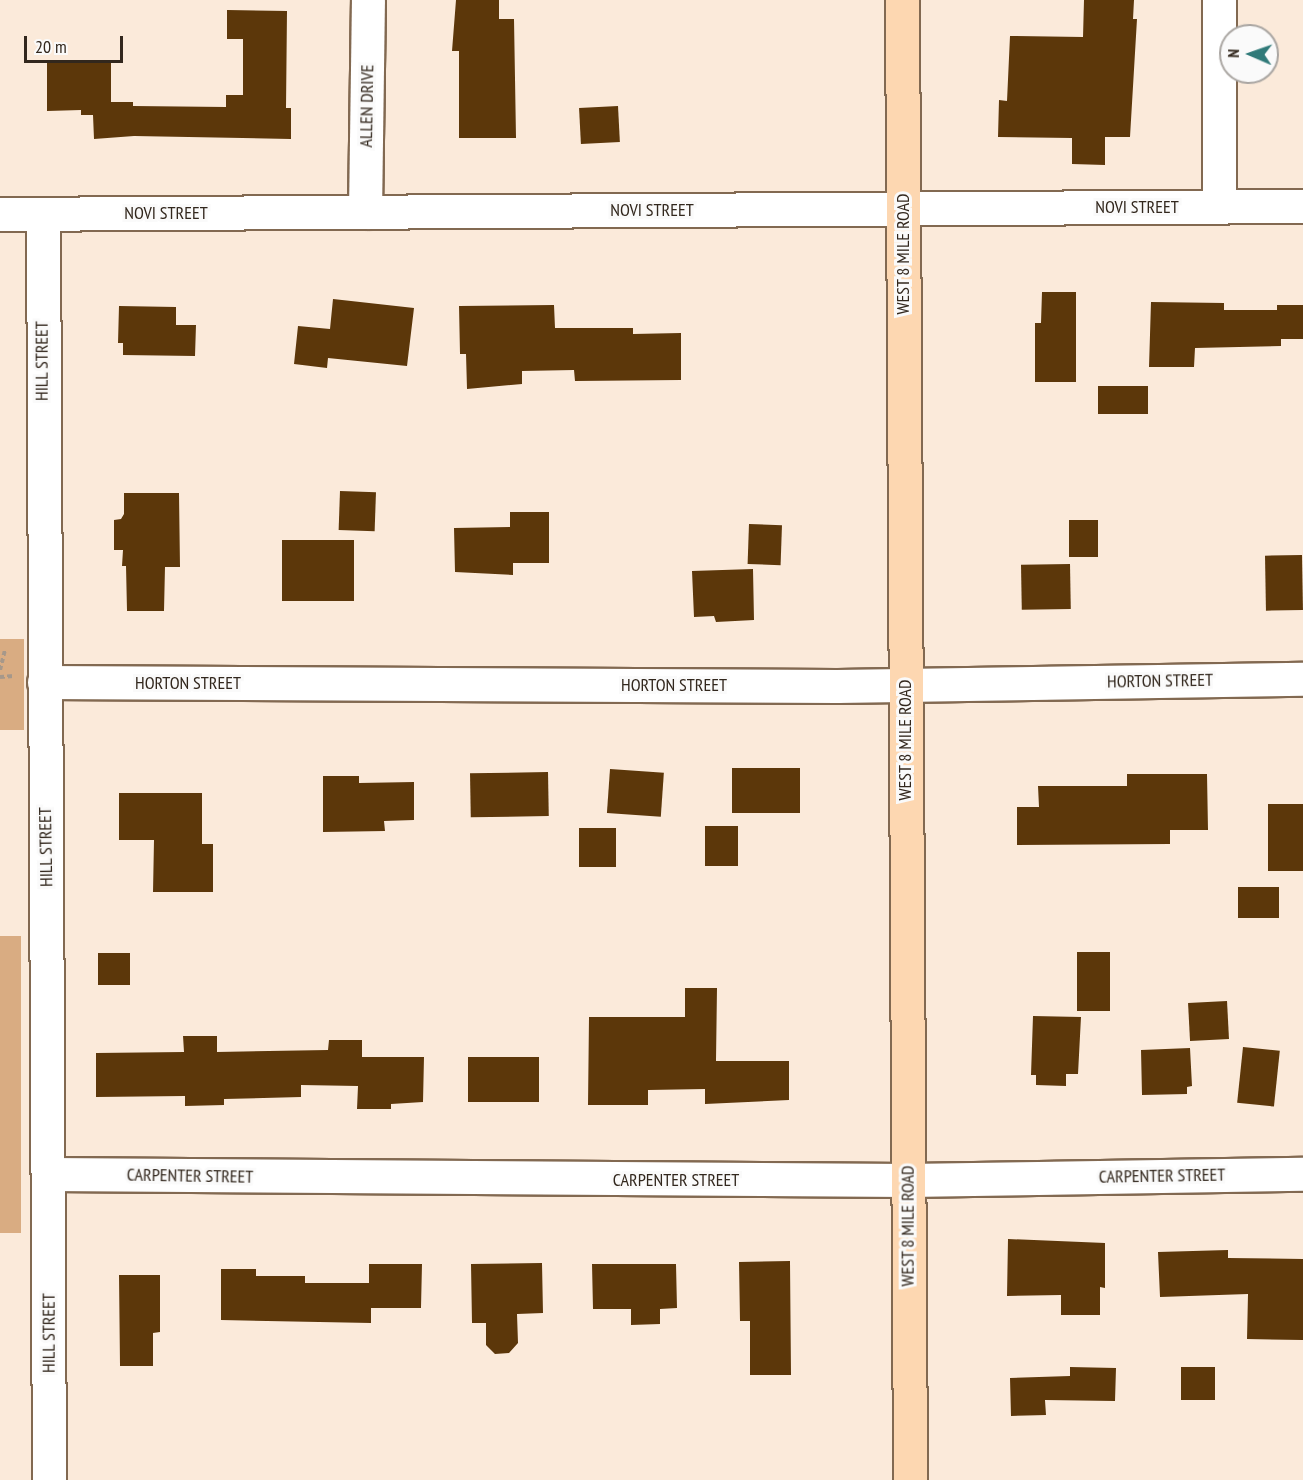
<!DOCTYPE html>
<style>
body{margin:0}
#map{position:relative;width:1303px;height:1480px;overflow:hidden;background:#fbeada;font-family:"PT Sans Narrow",sans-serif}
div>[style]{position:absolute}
.forest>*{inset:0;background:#d9ac82;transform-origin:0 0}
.building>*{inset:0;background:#5c370a;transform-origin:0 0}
.path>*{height:4px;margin-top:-2px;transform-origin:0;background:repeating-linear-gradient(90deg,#a6988a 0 4.5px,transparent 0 7.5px)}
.roads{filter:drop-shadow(2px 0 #826951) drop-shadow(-2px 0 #826951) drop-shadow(0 2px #826951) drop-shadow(0 -2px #826951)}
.minor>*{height:33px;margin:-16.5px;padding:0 16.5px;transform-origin:16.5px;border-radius:16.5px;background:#fff}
.major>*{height:33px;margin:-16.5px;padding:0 16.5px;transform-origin:16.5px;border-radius:16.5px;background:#fdd7b1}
span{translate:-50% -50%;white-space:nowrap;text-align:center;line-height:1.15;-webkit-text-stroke:6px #fafafa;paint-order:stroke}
.street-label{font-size:18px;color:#32271d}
.north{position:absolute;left:1219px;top:24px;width:60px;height:60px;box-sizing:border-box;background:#fafafa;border:2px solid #aaa6a2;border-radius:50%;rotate:272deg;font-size:16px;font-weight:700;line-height:24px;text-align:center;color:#32271d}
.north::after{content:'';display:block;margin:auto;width:21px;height:27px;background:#307a79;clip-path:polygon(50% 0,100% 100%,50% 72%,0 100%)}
.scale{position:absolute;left:24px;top:36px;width:99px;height:27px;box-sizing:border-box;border:3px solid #32271d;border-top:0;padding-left:8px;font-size:18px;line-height:21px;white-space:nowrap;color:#32271d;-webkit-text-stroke:4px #fafafa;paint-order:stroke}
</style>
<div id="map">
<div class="forest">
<div style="left:0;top:639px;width:24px;height:91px"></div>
<div style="left:0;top:936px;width:21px;height:297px"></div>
</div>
<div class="building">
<div style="clip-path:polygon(456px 0,499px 0,499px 19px,514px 19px,516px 138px,459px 138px,459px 51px,452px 51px)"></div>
<div style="clip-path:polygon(1084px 0,1134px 0,1133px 19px,1137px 19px,1130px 137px,1105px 137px,1105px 165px,1072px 164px,1072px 138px,998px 137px,999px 100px,1007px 101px,1010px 36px,1083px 37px)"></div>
<div style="clip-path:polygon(227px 10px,287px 11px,286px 108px,291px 108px,291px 139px,134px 136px,94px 139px,93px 115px,81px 115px,81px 110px,47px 111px,47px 63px,111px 62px,111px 102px,133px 102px,133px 106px,226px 107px,226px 95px,243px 95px,243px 39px,227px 39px)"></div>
<div style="left:618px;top:106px;width:36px;height:39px;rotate:87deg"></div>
<div style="clip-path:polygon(1042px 292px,1076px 292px,1076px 382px,1035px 382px,1035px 323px,1041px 323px)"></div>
<div style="clip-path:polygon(333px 299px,414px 308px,407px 366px,328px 358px,327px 368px,294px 364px,298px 326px,330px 329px)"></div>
<div style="clip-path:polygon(1151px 302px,1224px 303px,1224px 310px,1277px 310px,1277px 305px,1303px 305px,1303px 339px,1281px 339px,1281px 346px,1195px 348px,1194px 367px,1149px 367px)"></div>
<div style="clip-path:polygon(554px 305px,555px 328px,633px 328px,633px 334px,681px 333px,681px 380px,575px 381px,574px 370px,522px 371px,522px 384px,467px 389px,466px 354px,460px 354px,459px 306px)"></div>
<div style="clip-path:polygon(119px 306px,176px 307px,176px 325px,196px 325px,195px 356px,123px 355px,123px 343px,118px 343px)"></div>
<div style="left:1098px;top:386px;width:50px;height:28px"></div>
<div style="left:340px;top:491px;width:36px;height:39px;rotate:2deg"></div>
<div style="clip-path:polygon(124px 493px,179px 493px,180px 567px,165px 567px,164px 611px,127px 611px,126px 566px,122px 566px,123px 550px,114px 550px,114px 520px,121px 519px,124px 514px)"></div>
<div style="clip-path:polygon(510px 512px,549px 512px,549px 563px,513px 563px,513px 575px,455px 572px,454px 528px,510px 527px)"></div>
<div style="left:1069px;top:520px;width:29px;height:37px"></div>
<div style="left:749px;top:524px;width:33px;height:40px;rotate:2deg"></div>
<div style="left:354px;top:540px;width:61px;height:72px;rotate:90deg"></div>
<div style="left:1302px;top:555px;width:55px;height:37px;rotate:89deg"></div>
<div style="left:1070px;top:564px;width:45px;height:49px;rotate:89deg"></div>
<div style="clip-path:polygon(753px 569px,754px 620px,716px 622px,714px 616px,694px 617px,692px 571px)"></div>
<div style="left:800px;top:768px;width:45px;height:68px;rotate:90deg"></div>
<div style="left:610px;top:769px;width:54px;height:44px;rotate:4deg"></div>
<div style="left:548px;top:772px;width:44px;height:78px;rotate:89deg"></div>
<div style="clip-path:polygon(1127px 774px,1207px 774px,1208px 830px,1170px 830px,1170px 844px,1017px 845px,1017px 807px,1039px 807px,1038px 786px,1127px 786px)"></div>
<div style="clip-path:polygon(323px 776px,359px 776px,359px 783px,414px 782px,414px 820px,384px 821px,385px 831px,323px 832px)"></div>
<div style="clip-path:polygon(119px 793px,202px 793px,202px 844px,213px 844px,213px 892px,153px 892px,154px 840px,119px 840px)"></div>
<div style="left:1303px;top:804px;width:67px;height:35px;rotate:90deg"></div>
<div style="left:705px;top:826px;width:33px;height:40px"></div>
<div style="left:579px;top:828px;width:37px;height:39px"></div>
<div style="left:1238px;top:887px;width:41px;height:31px"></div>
<div style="left:1110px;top:952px;width:59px;height:33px;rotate:90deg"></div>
<div style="left:98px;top:953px;width:32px;height:32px"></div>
<div style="clip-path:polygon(685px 988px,717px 988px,716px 1061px,789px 1061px,789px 1100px,705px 1104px,705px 1089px,648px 1090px,648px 1105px,588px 1105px,589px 1017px,685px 1017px)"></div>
<div style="left:1227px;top:1001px;width:38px;height:39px;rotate:87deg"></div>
<div style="clip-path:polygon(1033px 1016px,1081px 1017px,1078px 1074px,1066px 1074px,1066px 1086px,1036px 1085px,1036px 1075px,1031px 1075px)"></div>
<div style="clip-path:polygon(183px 1036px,217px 1036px,217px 1052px,328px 1050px,329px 1040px,362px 1040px,362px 1057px,424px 1057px,423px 1102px,391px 1104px,391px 1109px,357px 1109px,358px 1086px,301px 1085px,301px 1097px,224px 1099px,224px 1105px,185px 1106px,185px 1096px,96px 1097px,96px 1053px,184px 1052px)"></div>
<div style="left:1243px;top:1047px;width:37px;height:56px;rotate:6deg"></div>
<div style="clip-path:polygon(1190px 1048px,1192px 1086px,1187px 1087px,1187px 1094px,1142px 1095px,1141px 1050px)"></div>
<div style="left:468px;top:1057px;width:71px;height:45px"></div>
<div style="clip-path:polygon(1008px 1239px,1105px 1243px,1105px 1288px,1100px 1287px,1100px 1315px,1061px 1315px,1061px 1295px,1007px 1296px)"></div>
<div style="clip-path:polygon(1228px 1250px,1228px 1258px,1303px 1259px,1303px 1340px,1247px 1339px,1248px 1294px,1160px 1297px,1158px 1252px)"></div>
<div style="clip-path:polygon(790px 1261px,791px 1375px,750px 1375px,750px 1321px,740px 1321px,739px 1262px)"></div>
<div style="clip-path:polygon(542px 1263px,543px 1313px,517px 1314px,518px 1343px,509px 1353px,495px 1354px,486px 1345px,486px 1323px,472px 1323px,471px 1264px)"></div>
<div style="clip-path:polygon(369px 1264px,422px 1264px,421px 1308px,371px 1308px,371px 1323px,221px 1320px,221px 1269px,256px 1269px,256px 1276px,305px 1276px,305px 1283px,369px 1283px)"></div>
<div style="clip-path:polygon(592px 1264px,676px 1264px,677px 1308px,660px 1309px,660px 1324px,631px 1325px,631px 1309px,593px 1309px)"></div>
<div style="clip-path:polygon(119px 1275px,160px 1275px,160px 1332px,153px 1333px,153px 1366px,120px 1366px)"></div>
<div style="clip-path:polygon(1070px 1367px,1116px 1368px,1115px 1401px,1045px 1400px,1046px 1415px,1011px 1416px,1010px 1378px,1070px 1376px)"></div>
<div style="left:1181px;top:1367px;width:34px;height:33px"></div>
</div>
<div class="path">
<div style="left:0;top:670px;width:21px;rotate:-76deg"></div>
<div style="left:0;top:677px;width:14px;rotate:-4deg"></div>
</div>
<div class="roads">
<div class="minor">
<div style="left:1219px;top:0;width:207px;rotate:90deg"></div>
<div style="left:365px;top:212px;width:212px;rotate:-89.2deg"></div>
<div style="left:0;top:214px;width:1303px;rotate:-0.35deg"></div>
<div style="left:43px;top:214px;width:1266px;rotate:89.73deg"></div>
<div style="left:44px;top:682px;width:793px;rotate:0.29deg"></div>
<div style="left:837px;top:686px;width:466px;rotate:-0.9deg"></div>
<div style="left:49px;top:1174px;width:859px;rotate:0.4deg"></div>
<div style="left:908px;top:1180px;width:395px;rotate:-0.9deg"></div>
</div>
<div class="major">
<div style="left:902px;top:0;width:1480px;rotate:89.69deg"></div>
</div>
</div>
<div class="street-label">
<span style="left:367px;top:106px;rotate:-89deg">ALLEN DRIVE</span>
<span style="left:1137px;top:207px">NOVI STREET</span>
<span style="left:652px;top:210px">NOVI STREET</span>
<span style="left:166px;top:213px">NOVI STREET</span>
<span style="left:903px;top:254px;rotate:-90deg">WEST 8 MILE ROAD</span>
<span style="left:42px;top:361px;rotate:-90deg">HILL STREET</span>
<span style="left:1160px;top:681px;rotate:-1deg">HORTON STREET</span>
<span style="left:188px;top:683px">HORTON STREET</span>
<span style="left:674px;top:685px">HORTON STREET</span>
<span style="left:905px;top:740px;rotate:-90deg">WEST 8 MILE ROAD</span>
<span style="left:46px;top:847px;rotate:-91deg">HILL STREET</span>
<span style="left:190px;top:1176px;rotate:1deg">CARPENTER STREET</span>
<span style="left:1162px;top:1176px;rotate:-1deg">CARPENTER STREET</span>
<span style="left:676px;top:1180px">CARPENTER STREET</span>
<span style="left:908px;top:1226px;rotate:-90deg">WEST 8 MILE ROAD</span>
<span style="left:49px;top:1333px;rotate:-90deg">HILL STREET</span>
</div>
<div class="north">N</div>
<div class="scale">20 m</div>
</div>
